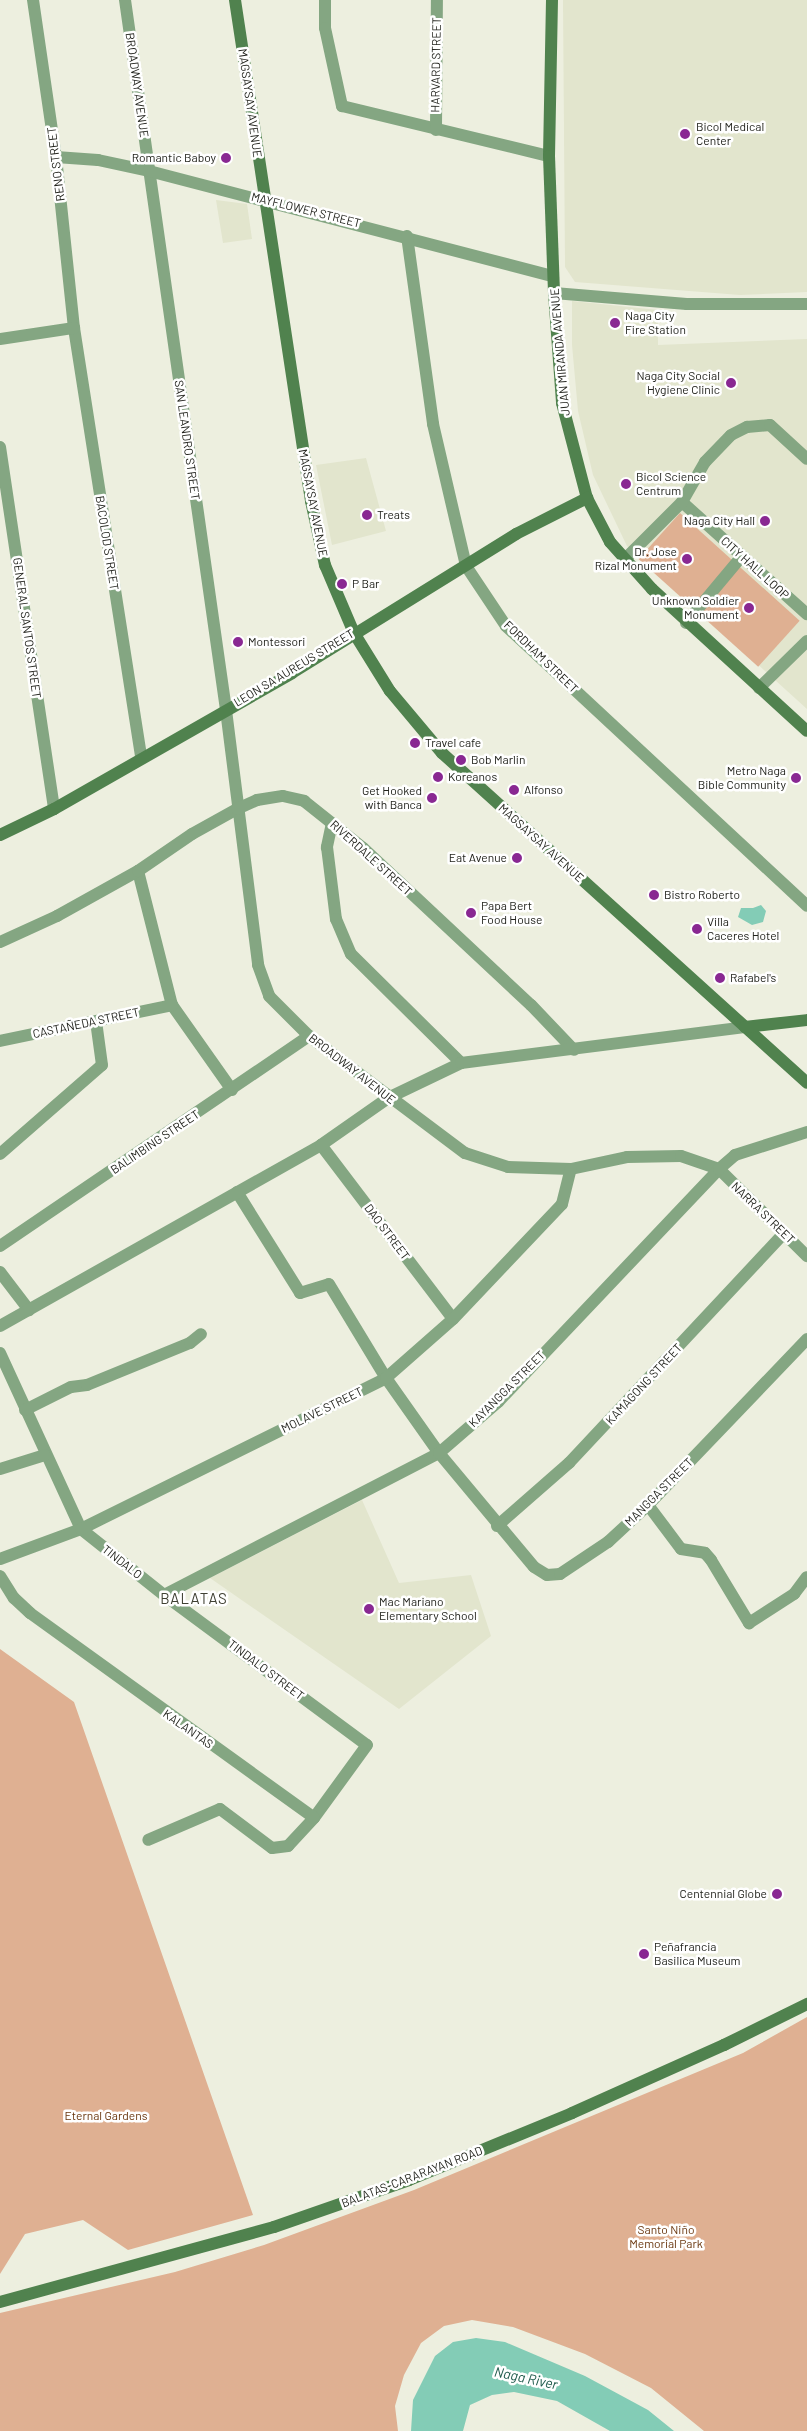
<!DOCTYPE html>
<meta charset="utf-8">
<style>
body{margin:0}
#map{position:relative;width:807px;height:2431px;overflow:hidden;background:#edefdf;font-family:Barlow,sans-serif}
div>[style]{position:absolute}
.built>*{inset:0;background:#e2e5cd}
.green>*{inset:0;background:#dfb092;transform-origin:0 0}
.water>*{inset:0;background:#83ccb6}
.street>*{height:12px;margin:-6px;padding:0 6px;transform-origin:6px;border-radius:6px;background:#84a682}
.secondary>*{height:12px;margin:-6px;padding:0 6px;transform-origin:6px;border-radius:6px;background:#50824e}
.dots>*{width:14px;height:14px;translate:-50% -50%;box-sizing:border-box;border:2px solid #fff;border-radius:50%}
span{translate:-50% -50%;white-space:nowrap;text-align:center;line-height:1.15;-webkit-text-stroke:5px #fff;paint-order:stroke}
.street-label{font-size:12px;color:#22231d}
.poi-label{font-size:12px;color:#22231d}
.left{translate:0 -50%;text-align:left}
.right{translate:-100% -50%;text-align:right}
.park-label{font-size:12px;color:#69360e}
.water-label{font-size:14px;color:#205b4c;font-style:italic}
.quarter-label{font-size:15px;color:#404134;letter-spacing:1px}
</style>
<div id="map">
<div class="built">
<div style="clip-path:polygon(563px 0,807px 0,807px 292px,740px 295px,575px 282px,565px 267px)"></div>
<div style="clip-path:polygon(216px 200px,247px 204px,252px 239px,223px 243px)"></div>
<div style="clip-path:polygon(572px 301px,658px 310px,658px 345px,807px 339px,807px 709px,627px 546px,593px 475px,578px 411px,572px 345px)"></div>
<div style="clip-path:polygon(366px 458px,386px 531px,332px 545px,316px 465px)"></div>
<div style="clip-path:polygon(362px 1500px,399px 1583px,471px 1575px,491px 1636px,399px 1709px,210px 1578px)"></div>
</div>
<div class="green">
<div style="left:680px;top:513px;width:161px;height:62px;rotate:42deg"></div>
<div style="clip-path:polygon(0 1649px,74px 1702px,253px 2215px,128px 2250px,83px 2220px,25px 2234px,0 2274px)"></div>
<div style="clip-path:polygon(807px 2017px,807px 2431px,704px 2431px,651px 2388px,585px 2354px,513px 2327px,472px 2320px,444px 2326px,421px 2343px,404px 2375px,395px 2406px,398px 2431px,0 2431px,0 2313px,175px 2272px,264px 2245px,414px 2190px,743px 2053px)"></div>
</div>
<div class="water">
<div style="clip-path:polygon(761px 905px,766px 911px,763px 922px,752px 925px,738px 917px,741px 908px,753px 908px)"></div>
<div style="clip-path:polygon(476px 2338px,505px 2342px,585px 2376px,648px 2410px,674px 2431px,610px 2431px,557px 2401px,514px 2392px,492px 2395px,470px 2405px,463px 2431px,411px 2431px,413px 2400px,435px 2356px,453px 2342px)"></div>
</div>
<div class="street">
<div style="left:33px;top:0;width:159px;rotate:81.7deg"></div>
<div style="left:56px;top:157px;width:172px;rotate:84deg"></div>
<div style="left:74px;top:328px;width:435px;rotate:81.1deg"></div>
<div style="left:125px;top:0;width:717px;rotate:81.9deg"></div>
<div style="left:226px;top:710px;width:257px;rotate:82.8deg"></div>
<div style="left:258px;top:965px;width:33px;rotate:70deg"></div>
<div style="left:269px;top:996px;width:57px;rotate:45deg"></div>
<div style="left:309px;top:1036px;width:195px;rotate:36.9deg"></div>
<div style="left:465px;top:1153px;width:45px;rotate:18deg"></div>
<div style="left:508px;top:1167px;width:63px;rotate:1.8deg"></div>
<div style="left:571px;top:1169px;width:57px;rotate:-12.1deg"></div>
<div style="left:627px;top:1157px;width:54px;rotate:-1.1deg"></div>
<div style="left:681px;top:1156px;width:40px;rotate:18.9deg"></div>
<div style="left:719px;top:1169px;width:124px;rotate:44.7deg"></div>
<div style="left:325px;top:0;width:28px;rotate:90deg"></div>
<div style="left:325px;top:28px;width:80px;rotate:77.7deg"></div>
<div style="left:342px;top:106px;width:213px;rotate:13.6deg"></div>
<div style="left:436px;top:130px;width:130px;rotate:-89.6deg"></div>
<div style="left:56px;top:157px;width:42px;rotate:4.1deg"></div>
<div style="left:98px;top:160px;width:52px;rotate:12.2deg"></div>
<div style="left:149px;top:171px;width:417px;rotate:14.6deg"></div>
<div style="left:407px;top:236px;width:190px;rotate:82.1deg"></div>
<div style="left:433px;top:424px;width:146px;rotate:76.9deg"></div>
<div style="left:466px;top:566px;width:72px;rotate:56.3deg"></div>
<div style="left:506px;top:626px;width:411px;rotate:42.9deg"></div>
<div style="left:554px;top:293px;width:133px;rotate:4.7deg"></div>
<div style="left:687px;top:304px;width:120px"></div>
<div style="left:0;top:339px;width:75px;rotate:-8.5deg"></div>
<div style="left:0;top:447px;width:366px;rotate:81.5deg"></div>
<div style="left:682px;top:502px;width:168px;rotate:41.9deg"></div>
<div style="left:625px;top:559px;width:81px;rotate:-45deg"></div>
<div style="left:682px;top:502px;width:46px;rotate:-60.1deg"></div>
<div style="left:705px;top:462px;width:37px;rotate:-46deg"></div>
<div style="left:731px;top:435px;width:18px;rotate:-27deg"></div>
<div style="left:747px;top:427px;width:23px;rotate:-5deg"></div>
<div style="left:770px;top:425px;width:50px;rotate:42.6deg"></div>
<div style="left:686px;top:623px;width:87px;rotate:-50.1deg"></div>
<div style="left:759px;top:688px;width:67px;rotate:-44.4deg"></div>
<div style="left:332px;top:823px;width:25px;rotate:102deg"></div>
<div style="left:327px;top:847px;width:73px;rotate:82.9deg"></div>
<div style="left:336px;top:919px;width:38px;rotate:67deg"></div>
<div style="left:351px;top:954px;width:155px;rotate:44.7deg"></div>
<div style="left:138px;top:871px;width:138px;rotate:75.8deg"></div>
<div style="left:172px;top:1005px;width:104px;rotate:54.8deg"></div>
<div style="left:0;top:942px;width:63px;rotate:-24.5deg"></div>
<div style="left:57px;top:916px;width:93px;rotate:-29.1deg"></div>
<div style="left:138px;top:871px;width:65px;rotate:-34.4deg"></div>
<div style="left:192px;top:834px;width:51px;rotate:-29.1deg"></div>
<div style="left:237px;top:809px;width:22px;rotate:-24deg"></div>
<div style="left:257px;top:800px;width:26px;rotate:-9deg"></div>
<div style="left:283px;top:796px;width:22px;rotate:13deg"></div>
<div style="left:304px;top:801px;width:75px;rotate:38.5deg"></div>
<div style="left:363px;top:848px;width:230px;rotate:43.1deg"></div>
<div style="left:531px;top:1005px;width:62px;rotate:46.3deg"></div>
<div style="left:0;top:1041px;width:176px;rotate:-11.8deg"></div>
<div style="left:321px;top:1145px;width:218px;rotate:52.8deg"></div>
<div style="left:0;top:1154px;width:135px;rotate:-41.1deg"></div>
<div style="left:102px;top:1065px;width:44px;rotate:-97.8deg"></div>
<div style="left:237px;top:1192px;width:119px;rotate:58deg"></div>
<div style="left:300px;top:1293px;width:30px;rotate:-17deg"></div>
<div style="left:329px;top:1284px;width:110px;rotate:58.8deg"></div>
<div style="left:386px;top:1378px;width:92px;rotate:54.8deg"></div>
<div style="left:439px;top:1453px;width:148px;rotate:50.2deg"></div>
<div style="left:534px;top:1567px;width:15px;rotate:32deg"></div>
<div style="left:547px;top:1575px;width:13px;rotate:-4deg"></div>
<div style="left:560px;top:1574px;width:58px;rotate:-33.7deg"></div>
<div style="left:608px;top:1542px;width:54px;rotate:-42.8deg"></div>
<div style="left:648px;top:1505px;width:230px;rotate:-46.2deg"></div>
<div style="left:0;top:1246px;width:374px;rotate:-34.2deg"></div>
<div style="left:0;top:1272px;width:48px;rotate:52.7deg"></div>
<div style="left:0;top:1326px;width:369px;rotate:-29.4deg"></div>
<div style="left:321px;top:1145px;width:82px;rotate:-35deg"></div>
<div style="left:388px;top:1098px;width:81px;rotate:-25.6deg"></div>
<div style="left:461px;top:1063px;width:286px;rotate:-7.2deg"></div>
<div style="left:0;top:1353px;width:194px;rotate:65.3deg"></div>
<div style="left:81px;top:1529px;width:106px;rotate:38.5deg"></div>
<div style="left:164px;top:1595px;width:252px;rotate:36.5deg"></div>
<div style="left:367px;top:1745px;width:90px;rotate:126deg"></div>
<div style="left:314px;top:1818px;width:38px;rotate:133deg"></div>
<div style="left:288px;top:1846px;width:16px;rotate:173deg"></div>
<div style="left:272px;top:1848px;width:65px;rotate:-143.1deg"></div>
<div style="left:220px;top:1809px;width:78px;rotate:156.7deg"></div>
<div style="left:25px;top:1410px;width:51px;rotate:-26.6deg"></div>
<div style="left:71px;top:1387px;width:16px;rotate:-7deg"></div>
<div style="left:87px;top:1385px;width:111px;rotate:-22.2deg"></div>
<div style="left:190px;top:1343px;width:14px;rotate:-39deg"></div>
<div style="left:0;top:1469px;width:47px;rotate:-17.3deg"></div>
<div style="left:648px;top:1505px;width:55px;rotate:53.1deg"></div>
<div style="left:681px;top:1549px;width:24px;rotate:9deg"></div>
<div style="left:705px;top:1553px;width:9px;rotate:49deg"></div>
<div style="left:711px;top:1560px;width:74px;rotate:58.9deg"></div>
<div style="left:749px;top:1623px;width:54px;rotate:-32.8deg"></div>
<div style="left:794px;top:1594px;width:21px;rotate:-53deg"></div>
<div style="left:497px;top:1526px;width:96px;rotate:-41.2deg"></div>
<div style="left:569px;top:1463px;width:313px;rotate:-46.9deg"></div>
<div style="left:0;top:1559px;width:86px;rotate:-20.3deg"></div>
<div style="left:81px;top:1529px;width:340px;rotate:-26.3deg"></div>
<div style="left:386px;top:1378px;width:89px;rotate:-41.4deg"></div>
<div style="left:453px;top:1319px;width:158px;rotate:-46.5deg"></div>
<div style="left:562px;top:1204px;width:36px;rotate:-76deg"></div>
<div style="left:0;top:1576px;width:26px;rotate:58deg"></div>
<div style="left:14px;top:1598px;width:22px;rotate:43deg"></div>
<div style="left:30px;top:1613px;width:350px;rotate:35.8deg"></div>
<div style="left:164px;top:1595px;width:309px;rotate:-27.3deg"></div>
<div style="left:439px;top:1453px;width:78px;rotate:-40.8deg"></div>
<div style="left:498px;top:1402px;width:321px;rotate:-46.5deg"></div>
<div style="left:719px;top:1169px;width:21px;rotate:-41deg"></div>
<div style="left:735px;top:1155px;width:76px;rotate:-17.7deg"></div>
</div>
<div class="secondary">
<div style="left:235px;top:0;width:507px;rotate:81.37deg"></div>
<div style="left:311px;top:501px;width:66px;rotate:77.7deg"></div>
<div style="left:325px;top:565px;width:74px;rotate:66.9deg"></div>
<div style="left:354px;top:633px;width:68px;rotate:58.2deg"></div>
<div style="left:390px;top:691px;width:81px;rotate:50deg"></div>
<div style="left:442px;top:753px;width:492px;rotate:42.1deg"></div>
<div style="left:552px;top:0;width:156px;rotate:91.1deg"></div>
<div style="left:549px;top:156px;width:137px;rotate:87.9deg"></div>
<div style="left:554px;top:293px;width:110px;rotate:85.8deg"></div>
<div style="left:562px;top:403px;width:98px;rotate:75.3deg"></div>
<div style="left:587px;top:498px;width:50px;rotate:62.4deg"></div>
<div style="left:610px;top:542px;width:63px;rotate:48.2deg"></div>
<div style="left:652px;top:589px;width:210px;rotate:42.5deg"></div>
<div style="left:0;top:835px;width:60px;rotate:-25.7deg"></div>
<div style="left:54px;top:809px;width:274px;rotate:-29.7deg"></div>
<div style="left:292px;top:673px;width:264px;rotate:-31.8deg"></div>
<div style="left:516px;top:534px;width:80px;rotate:-26.9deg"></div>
<div style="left:745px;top:1027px;width:62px;rotate:-6.4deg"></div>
<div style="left:0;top:2302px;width:284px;rotate:-15.3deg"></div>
<div style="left:274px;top:2227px;width:143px;rotate:-19.2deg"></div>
<div style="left:409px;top:2180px;width:176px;rotate:-22.3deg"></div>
<div style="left:572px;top:2113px;width:167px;rotate:-24.1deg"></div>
<div style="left:724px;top:2045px;width:93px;rotate:-26.3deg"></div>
</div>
<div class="dots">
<div style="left:685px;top:134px;background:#892892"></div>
<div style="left:226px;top:158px;background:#892892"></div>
<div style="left:615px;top:323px;background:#892892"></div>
<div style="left:731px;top:383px;background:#892892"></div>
<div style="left:626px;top:484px;background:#892892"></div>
<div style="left:367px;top:515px;background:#892892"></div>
<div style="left:765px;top:521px;background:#892892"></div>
<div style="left:687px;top:559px;background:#892892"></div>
<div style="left:342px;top:584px;background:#892892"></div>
<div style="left:749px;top:608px;background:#892892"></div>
<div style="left:238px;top:642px;background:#892892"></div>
<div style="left:415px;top:743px;background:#892892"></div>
<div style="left:461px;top:760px;background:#892892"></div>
<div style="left:438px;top:777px;background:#892892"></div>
<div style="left:796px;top:778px;background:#892892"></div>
<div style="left:514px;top:790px;background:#892892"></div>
<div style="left:432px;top:798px;background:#892892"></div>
<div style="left:517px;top:858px;background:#892892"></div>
<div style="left:654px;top:895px;background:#892892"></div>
<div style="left:471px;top:913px;background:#892892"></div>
<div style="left:697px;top:929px;background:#892892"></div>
<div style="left:720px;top:978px;background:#892892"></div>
<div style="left:369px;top:1609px;background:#892892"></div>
<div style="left:777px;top:1894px;background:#892892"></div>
<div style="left:644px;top:1954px;background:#892892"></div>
</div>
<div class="street-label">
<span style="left:436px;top:65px;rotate:-89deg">HARVARD STREET</span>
<span style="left:137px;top:85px;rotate:82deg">BROADWAY AVENUE</span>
<span style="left:250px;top:103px;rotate:82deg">MAGSAYSAY AVENUE</span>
<span style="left:56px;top:164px;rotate:-97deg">RENO STREET</span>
<span style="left:306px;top:210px;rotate:14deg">MAYFLOWER STREET</span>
<span style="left:560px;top:352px;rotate:-95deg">JUAN MIRANDA AVENUE</span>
<span style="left:187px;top:440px;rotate:82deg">SAN LEANDRO STREET</span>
<span style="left:313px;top:503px;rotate:79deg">MAGSAYSAY AVENUE</span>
<span style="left:107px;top:543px;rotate:81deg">BACOLOD STREET</span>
<span style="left:755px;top:568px;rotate:42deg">CITY HALL LOOP</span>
<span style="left:27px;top:628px;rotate:82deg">GENERAL SANTOS STREET</span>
<span style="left:541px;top:657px;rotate:44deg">FORDHAM STREET</span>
<span style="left:294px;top:668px;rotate:-31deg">LEON SA AUREUS STREET</span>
<span style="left:541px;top:843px;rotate:42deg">MAGSAYSAY AVENUE</span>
<span style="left:371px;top:858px;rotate:42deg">RIVERDALE STREET</span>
<span style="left:86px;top:1023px;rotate:-12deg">CASTAÑEDA STREET</span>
<span style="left:352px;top:1069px;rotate:38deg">BROADWAY AVENUE</span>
<span style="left:155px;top:1142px;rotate:-34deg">BALIMBING STREET</span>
<span style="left:763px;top:1213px;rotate:44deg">NARRA STREET</span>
<span style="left:387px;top:1232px;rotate:53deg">DAO STREET</span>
<span style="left:644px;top:1384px;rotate:-47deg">KAMAGONG STREET</span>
<span style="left:507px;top:1389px;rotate:-45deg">KAYANGGA STREET</span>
<span style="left:322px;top:1410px;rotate:-26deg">MOLAVE STREET</span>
<span style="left:659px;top:1492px;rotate:-45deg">MANGGA STREET</span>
<span style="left:122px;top:1562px;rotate:38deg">TINDALO</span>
<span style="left:266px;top:1670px;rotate:37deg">TINDALO STREET</span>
<span style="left:188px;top:1729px;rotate:35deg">KALANTAS</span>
<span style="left:412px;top:2177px;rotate:-21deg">BALATAS-CARARAYAN ROAD</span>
</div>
<div class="poi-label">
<span class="left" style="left:696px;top:134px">Bicol Medical<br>Center</span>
<span class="right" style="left:216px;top:158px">Romantic Baboy</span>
<span class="left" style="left:625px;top:323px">Naga City<br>Fire Station</span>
<span class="right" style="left:720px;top:383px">Naga City Social<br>Hygiene Clinic</span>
<span class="left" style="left:636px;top:484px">Bicol Science<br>Centrum</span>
<span class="left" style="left:377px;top:515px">Treats</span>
<span class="right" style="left:755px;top:521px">Naga City Hall</span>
<span class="right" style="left:677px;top:559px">Dr. Jose<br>Rizal Monument</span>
<span class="left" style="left:352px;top:584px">P Bar</span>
<span class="right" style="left:739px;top:608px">Unknown Soldier<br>Monument</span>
<span class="left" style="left:248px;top:642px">Montessori</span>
<span class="left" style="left:425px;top:743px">Travel cafe</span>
<span class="left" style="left:471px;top:760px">Bob Marlin</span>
<span class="right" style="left:786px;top:778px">Metro Naga<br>Bible Community</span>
<span class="left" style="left:448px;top:777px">Koreanos</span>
<span class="left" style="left:524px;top:790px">Alfonso</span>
<span class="right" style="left:422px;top:798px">Get Hooked<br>with Banca</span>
<span class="right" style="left:507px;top:858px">Eat Avenue</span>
<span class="left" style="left:664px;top:895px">Bistro Roberto</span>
<span class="left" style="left:481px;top:913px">Papa Bert<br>Food House</span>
<span class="left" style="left:707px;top:929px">Villa<br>Caceres Hotel</span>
<span class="left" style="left:730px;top:978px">Rafabel's</span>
<span class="left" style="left:379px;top:1609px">Mac Mariano<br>Elementary School</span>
<span class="right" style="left:767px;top:1894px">Centennial Globe</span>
<span class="left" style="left:654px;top:1954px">Peñafrancia<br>Basilica Museum</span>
</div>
<div class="park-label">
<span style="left:106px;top:2116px">Eternal Gardens</span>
<span style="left:666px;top:2237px">Santo Niño<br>Memorial Park</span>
</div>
<div class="water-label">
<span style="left:526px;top:2378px;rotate:12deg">Naga River</span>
</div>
<div class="quarter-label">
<span style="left:194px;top:1599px">BALATAS</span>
</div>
</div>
